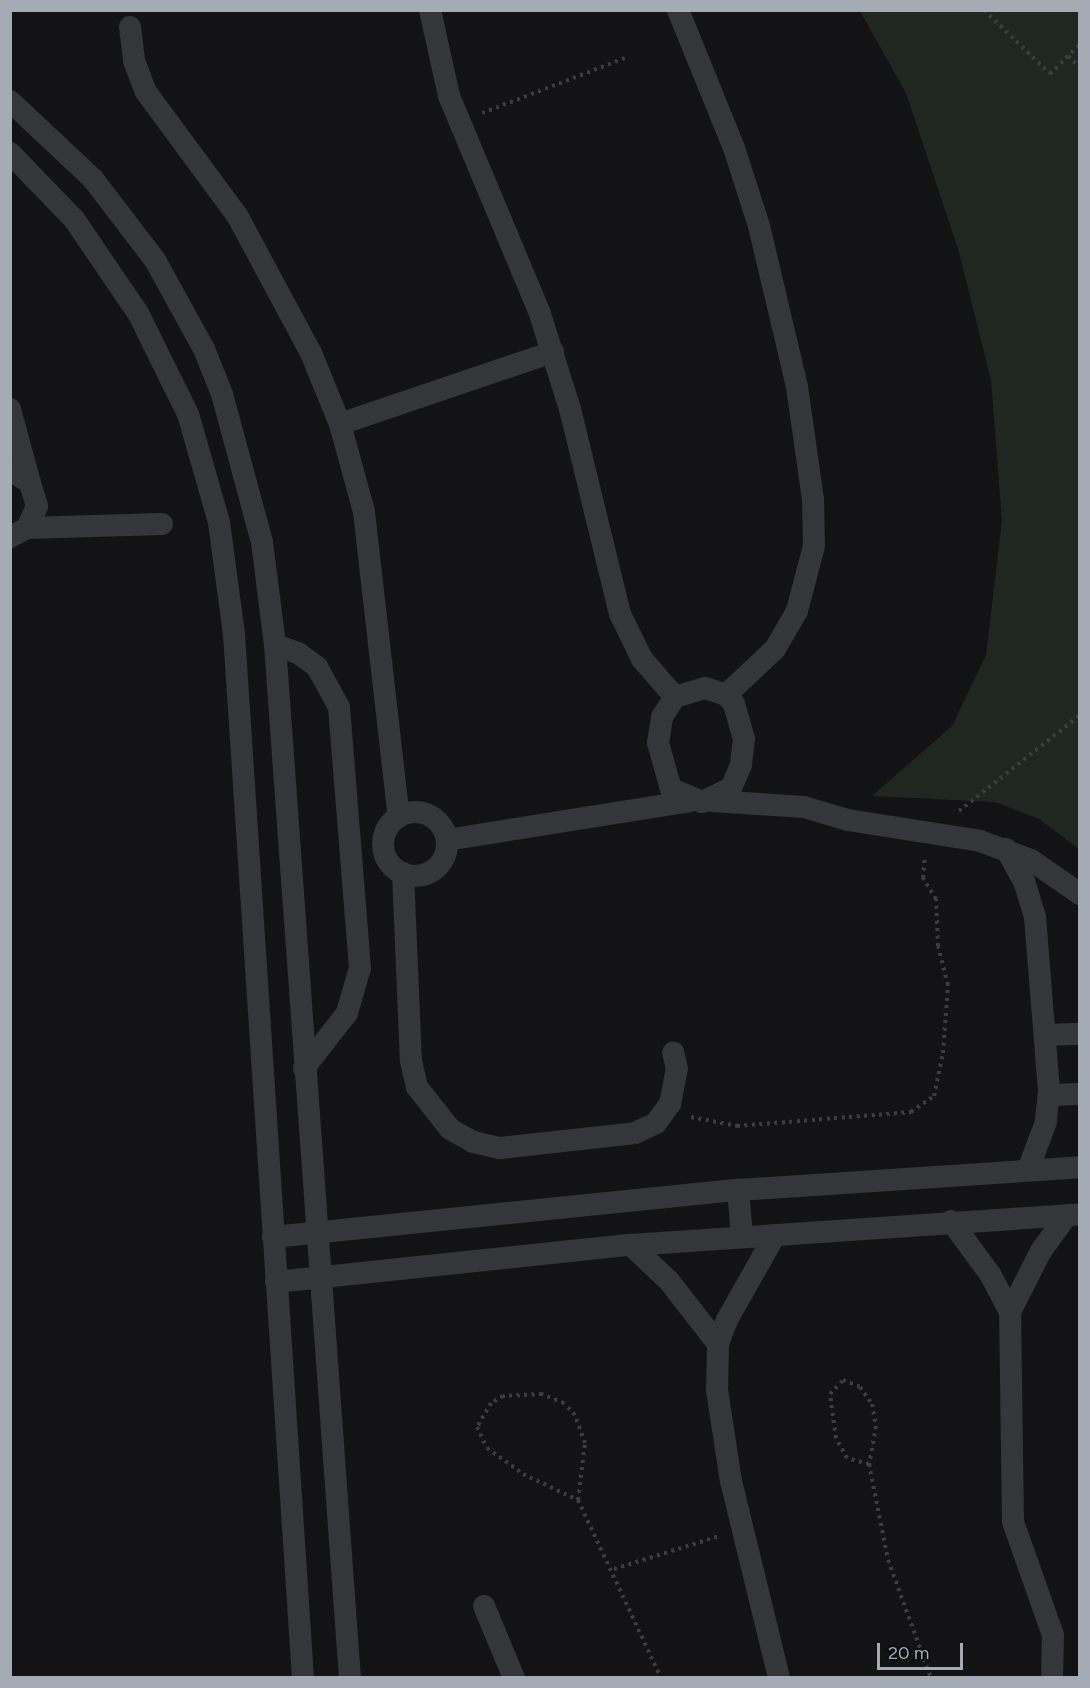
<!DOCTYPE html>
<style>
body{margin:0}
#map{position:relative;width:1090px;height:1688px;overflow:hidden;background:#131315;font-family:Figtree,sans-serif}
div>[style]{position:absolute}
.green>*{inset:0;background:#1f2720}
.path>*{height:4px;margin-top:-2px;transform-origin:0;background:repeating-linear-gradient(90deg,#3a3d41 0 3px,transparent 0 7.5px)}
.street>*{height:22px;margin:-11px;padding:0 11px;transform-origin:11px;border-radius:11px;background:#34363a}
.street>.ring{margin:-11px;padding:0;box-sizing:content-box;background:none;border:22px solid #34363a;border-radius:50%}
span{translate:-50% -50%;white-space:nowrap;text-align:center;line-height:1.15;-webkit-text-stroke:5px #0e0e10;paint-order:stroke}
.frame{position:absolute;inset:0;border:12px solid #a5abb5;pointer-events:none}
.scale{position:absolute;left:877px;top:1643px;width:86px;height:27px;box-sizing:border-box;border:3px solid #a5abb5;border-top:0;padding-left:8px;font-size:18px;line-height:21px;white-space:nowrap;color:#a5abb5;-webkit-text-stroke:4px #0e0e10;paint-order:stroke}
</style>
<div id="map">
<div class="green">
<div style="clip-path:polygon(860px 11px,1079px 11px,1079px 849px,1039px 819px,995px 802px,872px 796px,952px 726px,986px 655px,1002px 521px,991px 380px,959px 252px,906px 93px)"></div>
</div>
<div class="path">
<div style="left:984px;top:10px;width:92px;rotate:44.1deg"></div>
<div style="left:1050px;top:74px;width:42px;rotate:-45deg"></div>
<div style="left:1068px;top:56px;width:17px;rotate:45deg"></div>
<div style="left:482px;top:113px;width:153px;rotate:-21deg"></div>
<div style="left:959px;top:811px;width:154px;rotate:-38.4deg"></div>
<div style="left:691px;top:1117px;width:47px;rotate:11.1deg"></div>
<div style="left:737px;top:1126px;width:175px;rotate:-4.6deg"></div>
<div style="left:911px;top:1112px;width:28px;rotate:-35deg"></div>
<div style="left:934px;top:1096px;width:44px;rotate:-78.2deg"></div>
<div style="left:943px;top:1053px;width:68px;rotate:-85.8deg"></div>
<div style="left:948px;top:985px;width:40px;rotate:-104.4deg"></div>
<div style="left:938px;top:946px;width:47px;rotate:-92.4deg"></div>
<div style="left:936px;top:899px;width:25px;rotate:-122deg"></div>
<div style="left:923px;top:878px;width:21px;rotate:-85deg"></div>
<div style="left:869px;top:1464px;width:23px;rotate:-165deg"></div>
<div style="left:847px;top:1458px;width:23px;rotate:-119deg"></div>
<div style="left:836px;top:1438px;width:44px;rotate:-97.8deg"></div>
<div style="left:830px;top:1394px;width:19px;rotate:-47deg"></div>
<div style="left:843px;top:1380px;width:18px;rotate:22deg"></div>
<div style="left:860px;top:1387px;width:21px;rotate:55deg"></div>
<div style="left:872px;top:1404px;width:22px;rotate:80deg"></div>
<div style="left:876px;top:1426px;width:39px;rotate:100deg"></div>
<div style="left:869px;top:1464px;width:98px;rotate:78.8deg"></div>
<div style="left:888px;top:1560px;width:126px;rotate:70deg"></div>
<div style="left:578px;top:1500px;width:57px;rotate:-83deg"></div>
<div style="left:585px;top:1443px;width:30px;rotate:-110deg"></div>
<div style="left:575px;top:1415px;width:16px;rotate:-133deg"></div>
<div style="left:564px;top:1403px;width:24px;rotate:-158deg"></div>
<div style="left:542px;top:1394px;width:39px;rotate:177deg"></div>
<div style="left:503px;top:1396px;width:14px;rotate:150deg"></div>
<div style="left:491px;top:1403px;width:28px;rotate:120deg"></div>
<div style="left:477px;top:1427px;width:23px;rotate:65deg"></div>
<div style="left:487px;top:1448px;width:44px;rotate:35.8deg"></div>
<div style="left:523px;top:1474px;width:61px;rotate:25.3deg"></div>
<div style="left:578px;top:1500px;width:196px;rotate:65deg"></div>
<div style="left:614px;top:1569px;width:110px;rotate:-17.4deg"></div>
</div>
<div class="street">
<div style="left:430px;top:10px;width:88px;rotate:77.5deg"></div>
<div style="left:449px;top:96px;width:236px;rotate:67.3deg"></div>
<div style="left:540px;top:314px;width:100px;rotate:72.5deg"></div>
<div style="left:570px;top:409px;width:211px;rotate:76.3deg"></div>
<div style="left:620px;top:614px;width:50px;rotate:63.9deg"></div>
<div style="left:642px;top:659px;width:50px;rotate:49deg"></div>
<div style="left:678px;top:10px;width:149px;rotate:67.9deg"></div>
<div style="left:734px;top:148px;width:82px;rotate:72.2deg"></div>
<div style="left:759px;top:226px;width:165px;rotate:76.7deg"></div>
<div style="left:797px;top:387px;width:113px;rotate:81.9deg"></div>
<div style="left:813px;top:499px;width:47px;rotate:88.8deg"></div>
<div style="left:814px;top:546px;width:67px;rotate:104.7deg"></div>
<div style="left:797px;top:611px;width:44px;rotate:120.1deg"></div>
<div style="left:775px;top:649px;width:67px;rotate:136.8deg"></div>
<div style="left:130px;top:27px;width:34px;rotate:83deg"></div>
<div style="left:134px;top:61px;width:33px;rotate:69deg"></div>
<div style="left:146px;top:92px;width:155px;rotate:53.6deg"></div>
<div style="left:238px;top:217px;width:154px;rotate:61.8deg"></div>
<div style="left:311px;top:353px;width:77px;rotate:67.8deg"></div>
<div style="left:340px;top:424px;width:91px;rotate:74.7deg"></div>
<div style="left:364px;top:512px;width:307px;rotate:83.5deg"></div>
<div style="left:10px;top:101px;width:114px;rotate:43.2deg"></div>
<div style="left:93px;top:179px;width:102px;rotate:52.6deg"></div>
<div style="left:155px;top:260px;width:102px;rotate:61.2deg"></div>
<div style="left:204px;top:349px;width:48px;rotate:68.2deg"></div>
<div style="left:222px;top:394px;width:153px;rotate:74.9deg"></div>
<div style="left:262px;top:542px;width:104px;rotate:82.8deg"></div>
<div style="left:275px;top:645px;width:1036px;rotate:85.85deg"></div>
<div style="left:10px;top:153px;width:92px;rotate:45.9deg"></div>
<div style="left:74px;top:219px;width:114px;rotate:55.8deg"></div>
<div style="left:138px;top:313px;width:113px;rotate:63.7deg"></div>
<div style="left:188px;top:414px;width:112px;rotate:74deg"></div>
<div style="left:219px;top:522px;width:113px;rotate:82.4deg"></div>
<div style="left:234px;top:634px;width:1046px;rotate:86.22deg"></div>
<div style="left:10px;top:409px;width:77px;rotate:74.9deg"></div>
<div style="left:340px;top:424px;width:225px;rotate:-18.7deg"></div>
<div style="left:10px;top:470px;width:24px;rotate:33deg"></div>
<div style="left:30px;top:483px;width:24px;rotate:73deg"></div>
<div style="left:37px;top:506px;width:24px;rotate:114deg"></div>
<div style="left:27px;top:528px;width:19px;rotate:152deg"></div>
<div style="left:27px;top:528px;width:135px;rotate:-1.7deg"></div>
<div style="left:275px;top:645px;width:24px;rotate:19deg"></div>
<div style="left:298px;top:653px;width:24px;rotate:36deg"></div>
<div style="left:317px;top:667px;width:46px;rotate:61.2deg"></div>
<div style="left:339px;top:707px;width:262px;rotate:85.4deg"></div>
<div style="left:360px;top:968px;width:47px;rotate:106.1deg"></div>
<div style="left:347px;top:1013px;width:70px;rotate:128deg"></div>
<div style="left:705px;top:688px;width:22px;rotate:18deg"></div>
<div style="left:726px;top:695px;width:12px;rotate:48deg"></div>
<div style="left:734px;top:704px;width:36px;rotate:74deg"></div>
<div style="left:744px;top:739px;width:26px;rotate:97deg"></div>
<div style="left:741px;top:765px;width:25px;rotate:113deg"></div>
<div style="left:731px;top:788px;width:32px;rotate:154deg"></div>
<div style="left:702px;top:802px;width:34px;rotate:-157deg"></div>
<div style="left:671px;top:789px;width:48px;rotate:-105.8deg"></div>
<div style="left:658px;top:743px;width:26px;rotate:-81deg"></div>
<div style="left:662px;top:717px;width:24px;rotate:-57deg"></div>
<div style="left:675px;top:697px;width:31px;rotate:-17deg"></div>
<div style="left:712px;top:801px;width:92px;rotate:3.7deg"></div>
<div style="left:804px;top:807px;width:46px;rotate:16.5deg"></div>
<div style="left:848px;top:820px;width:134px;rotate:9deg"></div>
<div style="left:980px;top:841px;width:54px;rotate:20.4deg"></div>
<div style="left:1031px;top:860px;width:60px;rotate:34.8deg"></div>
<div class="ring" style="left:383px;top:812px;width:42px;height:42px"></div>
<div style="left:447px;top:840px;width:246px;rotate:-9.1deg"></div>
<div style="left:1006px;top:849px;width:37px;rotate:61deg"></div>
<div style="left:1024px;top:881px;width:38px;rotate:73deg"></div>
<div style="left:1035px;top:917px;width:175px;rotate:85.4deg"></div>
<div style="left:1049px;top:1091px;width:31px;rotate:96deg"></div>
<div style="left:1046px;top:1122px;width:51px;rotate:110.6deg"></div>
<div style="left:403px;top:873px;width:188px;rotate:87.6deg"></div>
<div style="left:411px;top:1061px;width:27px;rotate:77deg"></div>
<div style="left:417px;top:1087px;width:53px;rotate:51.8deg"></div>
<div style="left:450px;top:1129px;width:26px;rotate:29deg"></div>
<div style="left:473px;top:1142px;width:28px;rotate:13deg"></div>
<div style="left:500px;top:1148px;width:136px;rotate:-6.3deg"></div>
<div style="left:635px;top:1133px;width:23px;rotate:-25deg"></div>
<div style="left:656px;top:1123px;width:24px;rotate:-54deg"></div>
<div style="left:670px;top:1104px;width:36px;rotate:-79deg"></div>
<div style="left:677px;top:1069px;width:17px;rotate:-103deg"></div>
<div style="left:1045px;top:1035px;width:35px;rotate:-2deg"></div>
<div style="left:1049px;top:1095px;width:31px;rotate:-2deg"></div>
<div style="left:738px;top:1190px;width:46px;rotate:85deg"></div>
<div style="left:951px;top:1221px;width:66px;rotate:53.7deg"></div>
<div style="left:990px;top:1274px;width:43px;rotate:62.2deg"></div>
<div style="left:775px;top:1235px;width:98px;rotate:119.5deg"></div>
<div style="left:727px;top:1320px;width:26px;rotate:111deg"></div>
<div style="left:718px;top:1344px;width:46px;rotate:91.2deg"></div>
<div style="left:717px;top:1390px;width:92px;rotate:81.3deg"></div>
<div style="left:731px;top:1481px;width:203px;rotate:76.3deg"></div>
<div style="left:273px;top:1237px;width:467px;rotate:-5.8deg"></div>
<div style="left:738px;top:1190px;width:343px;rotate:-3.8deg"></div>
<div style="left:631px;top:1245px;width:52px;rotate:43.5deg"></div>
<div style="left:669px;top:1281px;width:80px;rotate:52.1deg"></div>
<div style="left:276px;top:1282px;width:357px;rotate:-6deg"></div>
<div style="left:631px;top:1245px;width:450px;rotate:-3.9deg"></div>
<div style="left:484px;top:1606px;width:78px;rotate:67.4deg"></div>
<div style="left:1052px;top:1678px;width:43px;rotate:-88.7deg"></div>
<div style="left:1053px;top:1635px;width:120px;rotate:-109.5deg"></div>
<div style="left:1013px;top:1522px;width:210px;rotate:-90.8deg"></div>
<div style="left:1010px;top:1312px;width:68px;rotate:-63.1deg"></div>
<div style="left:1041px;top:1251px;width:44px;rotate:-54.2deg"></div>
</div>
<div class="frame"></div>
<div class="scale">20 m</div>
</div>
